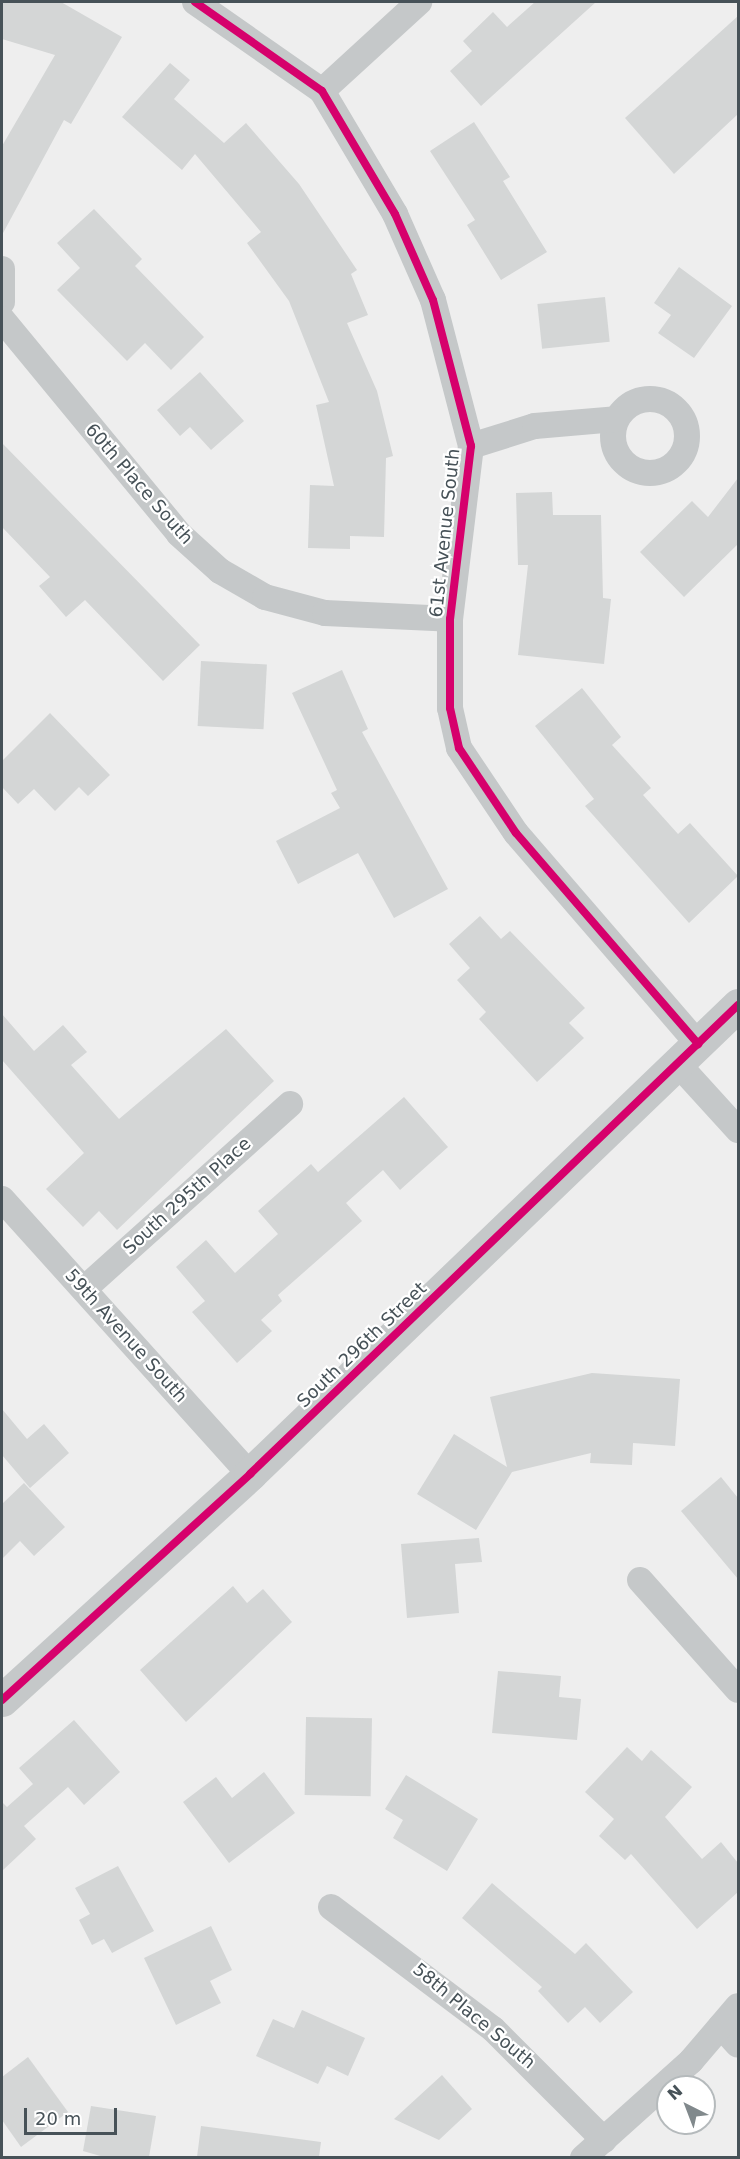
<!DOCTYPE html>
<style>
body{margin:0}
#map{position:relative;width:740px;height:2159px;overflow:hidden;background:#eee;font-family:"DejaVu Sans",sans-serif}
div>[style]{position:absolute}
.building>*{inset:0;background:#d4d6d6;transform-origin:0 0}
.minor>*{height:26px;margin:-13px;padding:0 13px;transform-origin:13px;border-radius:13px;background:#c5c8c9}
.minor>.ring{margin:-13px;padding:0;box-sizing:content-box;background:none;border:26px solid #c5c8c9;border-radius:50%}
.tertiary>*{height:33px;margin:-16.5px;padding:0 16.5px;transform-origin:16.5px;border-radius:16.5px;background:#c5c8c9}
.cycleway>*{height:8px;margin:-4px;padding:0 4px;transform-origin:4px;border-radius:4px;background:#d6006c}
span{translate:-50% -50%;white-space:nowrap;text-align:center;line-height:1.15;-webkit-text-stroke:4.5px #fff;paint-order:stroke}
.street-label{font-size:18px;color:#475258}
.frame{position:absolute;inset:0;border:3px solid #475258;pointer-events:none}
.north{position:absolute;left:656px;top:2075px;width:60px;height:60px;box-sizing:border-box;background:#fff;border:2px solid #b5babc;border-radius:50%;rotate:318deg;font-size:16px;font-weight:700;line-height:24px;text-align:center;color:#475258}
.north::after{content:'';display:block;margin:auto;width:21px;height:27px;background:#81898c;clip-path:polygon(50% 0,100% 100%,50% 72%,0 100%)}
.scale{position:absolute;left:24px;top:2108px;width:93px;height:27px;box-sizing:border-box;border:3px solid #475258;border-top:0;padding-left:8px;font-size:18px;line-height:21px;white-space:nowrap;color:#475258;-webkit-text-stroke:4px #fff;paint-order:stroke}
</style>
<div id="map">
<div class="building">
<div style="clip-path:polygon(2px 2px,61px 2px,122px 37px,71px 124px,64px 120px,2px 235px,2px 146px,55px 55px,2px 39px)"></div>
<div style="clip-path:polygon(535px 2px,596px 2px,481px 106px,450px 71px,472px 51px,463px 41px,493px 12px,507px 27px)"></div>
<div style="clip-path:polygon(738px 16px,738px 114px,674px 174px,625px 118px)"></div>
<div style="clip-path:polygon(170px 63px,190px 80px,174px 99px,224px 143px,246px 123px,299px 184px,357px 270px,351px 274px,368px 315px,347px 323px,377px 391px,393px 456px,386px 458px,384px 537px,350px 536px,350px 549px,308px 548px,310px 485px,334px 486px,316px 405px,329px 402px,289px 301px,247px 243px,261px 232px,195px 154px,182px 170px,122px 117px)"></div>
<div style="clip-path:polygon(474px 122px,510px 177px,503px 181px,547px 252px,501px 280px,467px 225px,475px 220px,430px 151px)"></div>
<div style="clip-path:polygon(94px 209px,142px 259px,135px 266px,204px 337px,171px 370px,145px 343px,127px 361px,57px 290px,80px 268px,57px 243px)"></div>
<div style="clip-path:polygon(679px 267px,732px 306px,694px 358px,658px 333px,671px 315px,654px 303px)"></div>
<div style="left:605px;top:297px;width:45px;height:68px;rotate:84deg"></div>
<div style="clip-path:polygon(200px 372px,244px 421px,211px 450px,190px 427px,180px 436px,157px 410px)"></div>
<div style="clip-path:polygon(2px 443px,200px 645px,163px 681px,85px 600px,66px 617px,39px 586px,50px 577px,2px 527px)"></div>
<div style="clip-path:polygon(738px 478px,738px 544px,684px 597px,640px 552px,692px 501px,708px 517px)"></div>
<div style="clip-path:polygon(552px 492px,553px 515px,601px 515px,603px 598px,611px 599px,604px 664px,518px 655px,528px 565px,518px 565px,516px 493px)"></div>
<div style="left:201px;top:661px;width:66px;height:65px;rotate:3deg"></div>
<div style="clip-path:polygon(342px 670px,368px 729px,362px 732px,448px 889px,394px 918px,358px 853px,298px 884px,276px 841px,340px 808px,331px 793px,337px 790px,292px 693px)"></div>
<div style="clip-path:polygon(582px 688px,621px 737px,612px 745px,651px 788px,643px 795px,678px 834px,690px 823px,738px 876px,689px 923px,585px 806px,594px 799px,535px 726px)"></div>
<div style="clip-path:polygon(50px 713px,110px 775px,88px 796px,79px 787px,55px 811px,34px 789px,18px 804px,2px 787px,2px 761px)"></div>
<div style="clip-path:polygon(480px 916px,501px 939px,510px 931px,585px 1008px,569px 1023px,584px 1038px,537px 1082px,479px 1019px,486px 1012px,457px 980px,470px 968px,449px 944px)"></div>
<div style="clip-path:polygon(2px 1014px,34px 1051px,63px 1025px,87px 1052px,71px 1065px,119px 1119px,226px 1029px,274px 1081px,117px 1230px,99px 1211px,83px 1227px,46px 1189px,84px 1153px,2px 1060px)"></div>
<div style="clip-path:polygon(404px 1097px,448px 1147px,400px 1190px,383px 1170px,346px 1203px,362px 1221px,278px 1295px,282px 1301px,261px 1320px,272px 1331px,237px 1363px,192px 1312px,205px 1301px,176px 1267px,206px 1240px,235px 1273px,278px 1234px,258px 1211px,311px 1164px,318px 1172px)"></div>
<div style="clip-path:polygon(592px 1373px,680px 1379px,675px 1446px,633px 1443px,632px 1465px,590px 1463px,591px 1453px,512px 1472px,476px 1530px,417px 1494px,454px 1434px,507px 1467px,490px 1397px)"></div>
<div style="clip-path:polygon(2px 1409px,27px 1439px,44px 1424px,69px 1453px,30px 1488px,2px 1455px)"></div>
<div style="clip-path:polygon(721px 1477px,738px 1498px,738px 1579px,681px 1511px)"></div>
<div style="clip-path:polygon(24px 1483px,65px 1527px,34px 1556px,20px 1541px,2px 1559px,2px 1504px)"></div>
<div style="clip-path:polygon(479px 1538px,482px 1562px,455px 1564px,459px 1613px,407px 1618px,401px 1544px)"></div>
<div style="clip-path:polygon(233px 1586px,247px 1603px,263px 1589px,292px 1622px,186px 1722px,140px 1670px)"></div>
<div style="clip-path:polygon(498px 1671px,561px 1676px,559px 1697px,581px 1699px,577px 1740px,492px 1733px)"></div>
<div style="left:306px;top:1717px;width:66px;height:78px;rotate:1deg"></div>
<div style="clip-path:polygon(74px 1720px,120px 1772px,84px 1805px,68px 1787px,24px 1826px,36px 1839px,2px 1871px,2px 1802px,7px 1807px,33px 1784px,19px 1768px)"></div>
<div style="clip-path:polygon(627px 1747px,642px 1761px,651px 1750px,692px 1787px,665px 1817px,702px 1859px,721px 1842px,738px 1863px,738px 1892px,697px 1929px,631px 1854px,625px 1860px,599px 1836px,614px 1819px,585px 1792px)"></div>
<div style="clip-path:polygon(264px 1772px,295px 1813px,229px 1863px,183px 1802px,216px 1777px,232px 1798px)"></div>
<div style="clip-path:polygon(406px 1775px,478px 1819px,447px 1871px,393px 1838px,403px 1820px,385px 1809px)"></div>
<div style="clip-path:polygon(118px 1866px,154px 1931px,112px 1953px,104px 1939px,92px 1945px,79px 1920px,90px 1914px,75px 1888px)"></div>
<div style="clip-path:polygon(492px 1883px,575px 1954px,586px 1943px,633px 1992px,600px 2023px,585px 2007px,568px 2023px,538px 1991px,542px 1987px,462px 1918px)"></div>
<div style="clip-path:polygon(211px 1926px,232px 1970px,210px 1981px,221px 2003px,176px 2025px,144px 1958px)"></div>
<div style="clip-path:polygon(302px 2010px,365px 2038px,348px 2076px,327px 2066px,318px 2084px,256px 2056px,273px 2019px,294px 2028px)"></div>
<div style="clip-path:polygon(28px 2057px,68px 2112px,21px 2147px,2px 2120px,2px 2077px)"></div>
<div style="clip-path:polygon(442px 2075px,472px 2109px,439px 2140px,394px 2119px)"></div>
<div style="clip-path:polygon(91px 2106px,156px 2116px,149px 2157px,104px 2157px,83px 2151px)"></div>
<div style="clip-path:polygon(201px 2126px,321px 2142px,319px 2157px,197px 2157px)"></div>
</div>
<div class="minor">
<div style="left:195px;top:2px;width:155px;rotate:35deg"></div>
<div style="left:322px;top:91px;width:143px;rotate:59.3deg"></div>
<div style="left:395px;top:214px;width:94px;rotate:66.2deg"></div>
<div style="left:433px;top:300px;width:151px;rotate:75.4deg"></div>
<div style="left:471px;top:446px;width:174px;rotate:96.9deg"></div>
<div style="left:450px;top:619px;width:89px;rotate:90deg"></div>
<div style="left:450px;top:708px;width:41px;rotate:77.3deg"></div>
<div style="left:459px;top:748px;width:102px;rotate:56.2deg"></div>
<div style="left:516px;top:833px;width:279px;rotate:49.2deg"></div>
<div style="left:322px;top:91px;width:132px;rotate:-42.5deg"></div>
<div style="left:2px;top:269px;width:33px;rotate:90deg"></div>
<div style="left:2px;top:319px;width:278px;rotate:50.5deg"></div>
<div style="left:179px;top:534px;width:55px;rotate:42.1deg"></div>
<div style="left:220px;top:571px;width:52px;rotate:30deg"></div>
<div style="left:265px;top:597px;width:62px;rotate:14.9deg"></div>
<div style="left:325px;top:613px;width:125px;rotate:2.7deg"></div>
<div class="ring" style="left:613px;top:399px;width:48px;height:48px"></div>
<div style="left:471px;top:446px;width:67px;rotate:-17.4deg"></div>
<div style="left:535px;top:426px;width:81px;rotate:-4.9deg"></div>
<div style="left:677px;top:1063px;width:91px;rotate:47.7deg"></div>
<div style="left:2px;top:1199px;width:370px;rotate:48deg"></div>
<div style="left:84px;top:1289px;width:277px;rotate:-41.9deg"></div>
<div style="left:640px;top:1580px;width:147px;rotate:48.3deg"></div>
<div style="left:331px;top:1907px;width:203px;rotate:37deg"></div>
<div style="left:493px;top:2029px;width:157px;rotate:45deg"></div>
<div style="left:721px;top:2026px;width:25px;rotate:48deg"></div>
<div style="left:583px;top:2158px;width:145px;rotate:-41.9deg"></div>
<div style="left:691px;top:2061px;width:72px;rotate:-49.5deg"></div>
</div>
<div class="tertiary">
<div style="left:2px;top:1700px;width:336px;rotate:-42.3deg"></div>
<div style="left:250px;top:1474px;width:677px;rotate:-43.86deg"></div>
</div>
<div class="cycleway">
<div style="left:195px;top:2px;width:155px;rotate:35deg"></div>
<div style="left:322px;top:91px;width:143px;rotate:59.3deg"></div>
<div style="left:395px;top:214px;width:94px;rotate:66.2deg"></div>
<div style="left:433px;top:300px;width:151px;rotate:75.4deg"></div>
<div style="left:471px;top:446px;width:174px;rotate:96.9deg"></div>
<div style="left:450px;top:619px;width:89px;rotate:90deg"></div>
<div style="left:450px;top:708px;width:41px;rotate:77.3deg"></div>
<div style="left:459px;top:748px;width:102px;rotate:56.2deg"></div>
<div style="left:516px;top:833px;width:279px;rotate:49.2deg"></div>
<div style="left:2px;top:1700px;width:336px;rotate:-42.3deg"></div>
<div style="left:250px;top:1474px;width:677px;rotate:-43.86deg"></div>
</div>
<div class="street-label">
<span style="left:139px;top:484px;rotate:49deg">60th Place South</span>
<span style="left:445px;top:533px;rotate:-84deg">61st Avenue South</span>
<span style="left:187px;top:1196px;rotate:-42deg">South 295th Place</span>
<span style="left:126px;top:1336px;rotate:48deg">59th Avenue South</span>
<span style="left:362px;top:1345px;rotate:-44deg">South 296th Street</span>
<span style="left:474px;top:2016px;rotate:40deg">58th Place South</span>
</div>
<div class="frame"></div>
<div class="north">N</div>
<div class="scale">20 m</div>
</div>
